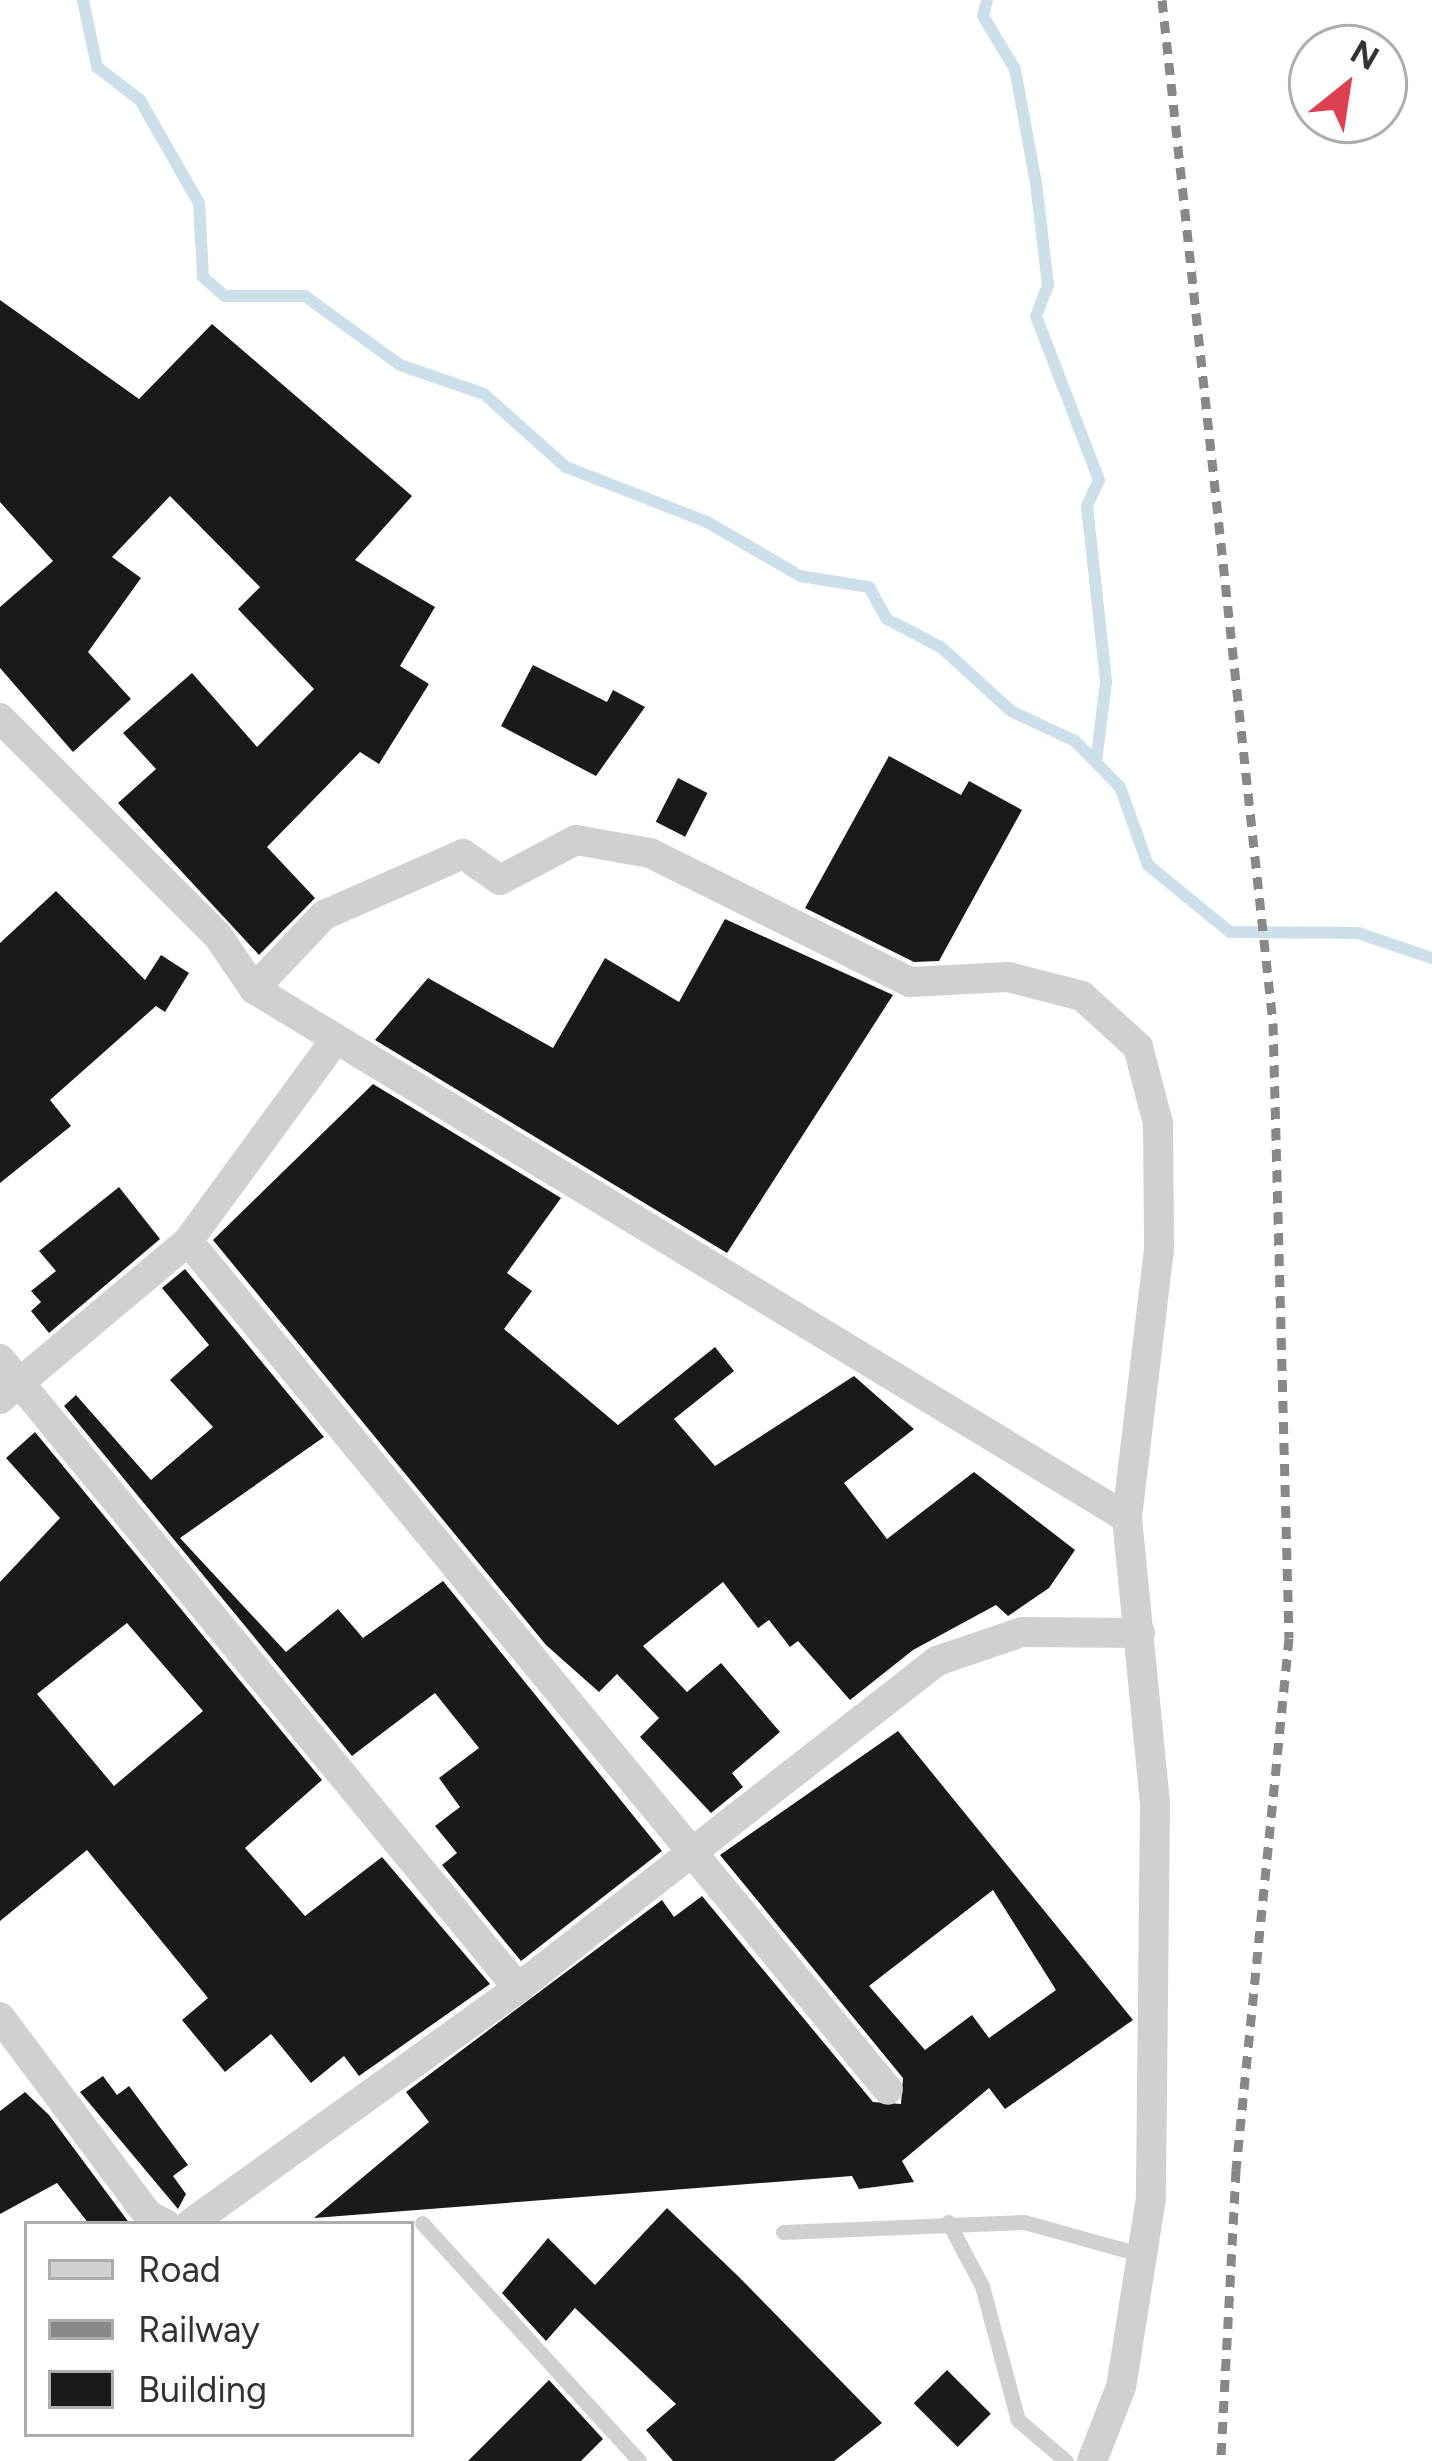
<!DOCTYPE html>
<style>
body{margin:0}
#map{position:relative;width:1432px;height:2461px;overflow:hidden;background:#fff;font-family:Figtree,sans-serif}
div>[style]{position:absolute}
.stream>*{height:12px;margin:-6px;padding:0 6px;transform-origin:6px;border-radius:6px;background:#cde0ea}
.building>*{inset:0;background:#1a1a1a;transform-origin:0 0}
.lane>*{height:15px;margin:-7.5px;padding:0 7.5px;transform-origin:7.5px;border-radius:7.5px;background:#d0d0d0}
.street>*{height:30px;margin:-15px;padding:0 15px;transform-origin:15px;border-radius:15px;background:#d0d0d0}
.rail>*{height:9px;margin-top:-4.5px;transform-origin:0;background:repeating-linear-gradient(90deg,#888 0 12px,transparent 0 21px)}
span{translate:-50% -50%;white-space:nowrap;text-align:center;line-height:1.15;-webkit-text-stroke:12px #fff;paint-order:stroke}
.legend{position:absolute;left:24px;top:2221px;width:390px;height:216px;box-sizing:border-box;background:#fff;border:3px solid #adadad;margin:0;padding:15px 21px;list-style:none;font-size:36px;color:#333}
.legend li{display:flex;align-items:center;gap:24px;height:60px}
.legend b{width:60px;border:3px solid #adadad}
.north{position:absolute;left:1288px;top:24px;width:120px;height:120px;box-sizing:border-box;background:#fff;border:3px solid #adadad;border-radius:50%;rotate:30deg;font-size:33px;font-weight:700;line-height:48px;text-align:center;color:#333}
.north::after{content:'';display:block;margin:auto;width:42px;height:54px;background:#dd4151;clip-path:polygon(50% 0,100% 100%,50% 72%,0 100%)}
</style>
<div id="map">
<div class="stream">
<div style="left:83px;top:0;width:68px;rotate:78.2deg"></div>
<div style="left:97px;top:67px;width:54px;rotate:37.5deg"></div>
<div style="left:140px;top:100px;width:119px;rotate:60.2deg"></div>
<div style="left:199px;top:203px;width:74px;rotate:86.9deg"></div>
<div style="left:203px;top:277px;width:29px;rotate:41deg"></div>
<div style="left:225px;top:296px;width:80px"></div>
<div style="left:305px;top:296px;width:117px;rotate:36deg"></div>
<div style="left:400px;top:365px;width:89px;rotate:19deg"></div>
<div style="left:484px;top:394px;width:110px;rotate:41.7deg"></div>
<div style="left:566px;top:467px;width:151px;rotate:21.3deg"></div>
<div style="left:707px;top:522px;width:108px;rotate:30.1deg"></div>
<div style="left:800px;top:576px;width:70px;rotate:9.1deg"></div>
<div style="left:869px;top:587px;width:37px;rotate:61deg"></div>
<div style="left:887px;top:619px;width:62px;rotate:27.8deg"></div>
<div style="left:942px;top:648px;width:93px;rotate:42.4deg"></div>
<div style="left:1011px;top:711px;width:71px;rotate:25.1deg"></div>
<div style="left:1075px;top:741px;width:64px;rotate:45.6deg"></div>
<div style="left:1120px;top:787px;width:83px;rotate:70.3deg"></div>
<div style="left:1148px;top:865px;width:106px;rotate:39.3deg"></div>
<div style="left:1230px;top:932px;width:128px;rotate:0.4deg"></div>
<div style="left:1358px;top:933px;width:78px;rotate:18.7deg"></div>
<div style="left:987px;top:0;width:16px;rotate:104deg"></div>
<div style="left:983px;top:16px;width:62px;rotate:58.9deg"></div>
<div style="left:1015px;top:69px;width:116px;rotate:79.6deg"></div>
<div style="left:1036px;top:183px;width:103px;rotate:83.3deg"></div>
<div style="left:1048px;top:285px;width:33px;rotate:111deg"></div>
<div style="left:1036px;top:316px;width:176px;rotate:69deg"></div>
<div style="left:1099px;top:480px;width:29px;rotate:115deg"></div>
<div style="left:1087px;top:506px;width:177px;rotate:83.8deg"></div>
<div style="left:1106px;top:682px;width:81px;rotate:97.1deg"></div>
</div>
<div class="building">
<div style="clip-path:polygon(0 300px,139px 399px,212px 324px,412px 496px,355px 560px,435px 607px,400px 666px,429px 684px,379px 764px,360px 752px,267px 847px,315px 898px,259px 955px,118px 803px,156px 769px,123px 733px,192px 673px,257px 747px,314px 689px,238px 609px,260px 587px,170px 496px,112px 557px,141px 578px,88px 652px,131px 699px,73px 752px,0 668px,0 607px,53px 561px,0 502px)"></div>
<div style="clip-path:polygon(533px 665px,607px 702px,613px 690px,645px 707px,596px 776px,501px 726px)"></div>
<div style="clip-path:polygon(889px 756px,961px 795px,969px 781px,1022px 810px,939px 961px,914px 962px,805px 908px)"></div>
<div style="left:678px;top:778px;width:33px;height:49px;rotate:27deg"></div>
<div style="clip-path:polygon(56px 891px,145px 980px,161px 955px,189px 973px,165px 1012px,156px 1006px,50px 1100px,71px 1126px,0 1183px,0 943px)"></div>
<div style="clip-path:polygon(725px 919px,893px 995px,727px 1253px,375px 1040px,428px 978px,553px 1048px,605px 958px,679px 1002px)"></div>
<div style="clip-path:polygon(373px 1084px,561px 1198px,507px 1273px,532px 1291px,504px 1329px,618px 1425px,715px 1347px,734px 1371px,674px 1419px,715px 1466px,854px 1376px,914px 1429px,844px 1483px,887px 1539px,974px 1472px,1075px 1550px,1049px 1588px,1008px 1616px,996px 1605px,913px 1650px,850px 1700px,798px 1641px,790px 1647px,769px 1620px,758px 1628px,723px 1582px,643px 1646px,687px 1692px,721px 1663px,780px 1732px,732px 1773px,743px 1787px,711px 1813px,640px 1737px,659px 1718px,617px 1674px,599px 1692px,546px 1645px,213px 1240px)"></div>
<div style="clip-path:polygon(119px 1187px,160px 1239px,49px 1333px,31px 1311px,41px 1302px,31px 1291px,56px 1271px,39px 1251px)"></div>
<div style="clip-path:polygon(185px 1269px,324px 1437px,180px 1538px,286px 1652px,338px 1609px,363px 1638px,443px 1581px,662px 1851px,521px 1961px,442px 1865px,457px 1853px,435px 1826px,460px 1807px,439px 1778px,479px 1748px,435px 1693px,352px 1756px,64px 1406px,76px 1395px,151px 1480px,213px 1427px,170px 1380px,209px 1345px,162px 1288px)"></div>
<div style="clip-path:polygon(evenodd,35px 1432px,322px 1780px,245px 1848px,305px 1916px,382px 1857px,490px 1984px,359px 2076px,344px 2056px,311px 2083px,271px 2034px,225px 2072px,182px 2020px,208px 1998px,87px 1850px,0 1921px,0 1582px,60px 1518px,6px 1458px,35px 1432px,127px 1623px,203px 1711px,114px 1786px,37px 1694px,127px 1623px)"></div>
<div style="clip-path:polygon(evenodd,898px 1731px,1133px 2020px,1005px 2109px,989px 2088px,902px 2161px,914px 2182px,859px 2189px,852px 2176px,314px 2218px,429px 2122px,406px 2092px,662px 1900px,674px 1917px,702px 1896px,873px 2102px,901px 2104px,903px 2078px,720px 1855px,898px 1731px,993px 1890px,1056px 1990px,989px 2038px,972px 2015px,925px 2050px,869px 1986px,993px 1890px)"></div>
<div style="clip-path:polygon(103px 2076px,117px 2095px,129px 2086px,188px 2165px,173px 2176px,186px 2194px,178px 2209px,80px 2092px)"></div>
<div style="clip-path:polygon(25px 2092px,49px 2115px,130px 2224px,89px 2224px,57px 2183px,0 2214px,0 2111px)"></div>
<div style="clip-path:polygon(667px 2208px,739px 2277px,882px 2423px,834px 2461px,673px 2461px,646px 2430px,676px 2404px,575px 2308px,546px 2341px,502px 2293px,548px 2238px,595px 2285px)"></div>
<div style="left:947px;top:2370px;width:62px;height:47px;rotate:45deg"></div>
<div style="clip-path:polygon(549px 2380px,603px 2439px,581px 2461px,468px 2461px)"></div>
</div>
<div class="lane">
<div style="left:948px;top:2222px;width:72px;rotate:62deg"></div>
<div style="left:982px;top:2286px;width:139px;rotate:75deg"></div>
<div style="left:1018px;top:2420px;width:63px;rotate:40.5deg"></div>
<div style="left:422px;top:2223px;width:322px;rotate:47.6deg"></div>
<div style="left:783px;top:2232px;width:241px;rotate:-2.4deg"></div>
<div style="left:1024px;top:2222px;width:123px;rotate:15.5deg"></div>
</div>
<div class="street">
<div style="left:0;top:718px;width:308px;rotate:45deg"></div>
<div style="left:218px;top:936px;width:64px;rotate:55.8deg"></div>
<div style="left:254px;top:989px;width:1021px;rotate:31.21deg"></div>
<div style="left:1127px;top:1518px;width:287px;rotate:84.4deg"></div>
<div style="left:1155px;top:1804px;width:394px;rotate:90.6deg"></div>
<div style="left:1151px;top:2198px;width:191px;rotate:99deg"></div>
<div style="left:1121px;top:2387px;width:79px;rotate:111.4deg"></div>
<div style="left:254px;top:989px;width:102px;rotate:-46.6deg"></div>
<div style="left:324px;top:915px;width:152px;rotate:-23.7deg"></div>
<div style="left:463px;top:854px;width:45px;rotate:35.1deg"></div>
<div style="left:500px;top:880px;width:86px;rotate:-27.8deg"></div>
<div style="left:576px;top:840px;width:75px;rotate:10deg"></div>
<div style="left:650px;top:853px;width:290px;rotate:26.4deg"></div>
<div style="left:910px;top:982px;width:98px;rotate:-2.9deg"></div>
<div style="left:1008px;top:977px;width:76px;rotate:14.4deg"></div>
<div style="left:1082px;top:996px;width:76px;rotate:42.3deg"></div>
<div style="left:1138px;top:1047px;width:79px;rotate:75.3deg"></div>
<div style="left:1158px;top:1123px;width:126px;rotate:89.5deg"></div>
<div style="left:1159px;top:1249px;width:271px;rotate:96.8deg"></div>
<div style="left:188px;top:1241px;width:1100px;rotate:50.49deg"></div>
<div style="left:0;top:1359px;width:815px;rotate:50.53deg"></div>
<div style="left:0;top:1399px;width:246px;rotate:-40deg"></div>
<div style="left:188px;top:1241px;width:249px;rotate:-53.8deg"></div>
<div style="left:0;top:2017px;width:247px;rotate:53.2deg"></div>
<div style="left:148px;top:2215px;width:20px;rotate:27deg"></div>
<div style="left:190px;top:2224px;width:404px;rotate:-35.7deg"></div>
<div style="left:518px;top:1988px;width:531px;rotate:-37.97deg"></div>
<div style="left:937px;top:1661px;width:90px;rotate:-18.8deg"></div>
<div style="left:1022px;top:1632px;width:118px;rotate:0.5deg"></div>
</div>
<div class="rail">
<div style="left:1162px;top:0;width:1029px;rotate:83.81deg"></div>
<div style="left:1273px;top:1023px;width:615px;rotate:88.51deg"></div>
<div style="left:1289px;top:1638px;width:535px;rotate:95.69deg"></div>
<div style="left:1236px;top:2170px;width:291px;rotate:93deg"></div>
</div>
<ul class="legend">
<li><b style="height:15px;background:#d0d0d0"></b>Road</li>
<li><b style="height:15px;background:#888"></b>Railway</li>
<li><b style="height:33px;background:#1a1a1a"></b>Building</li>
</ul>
<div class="north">N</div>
</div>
